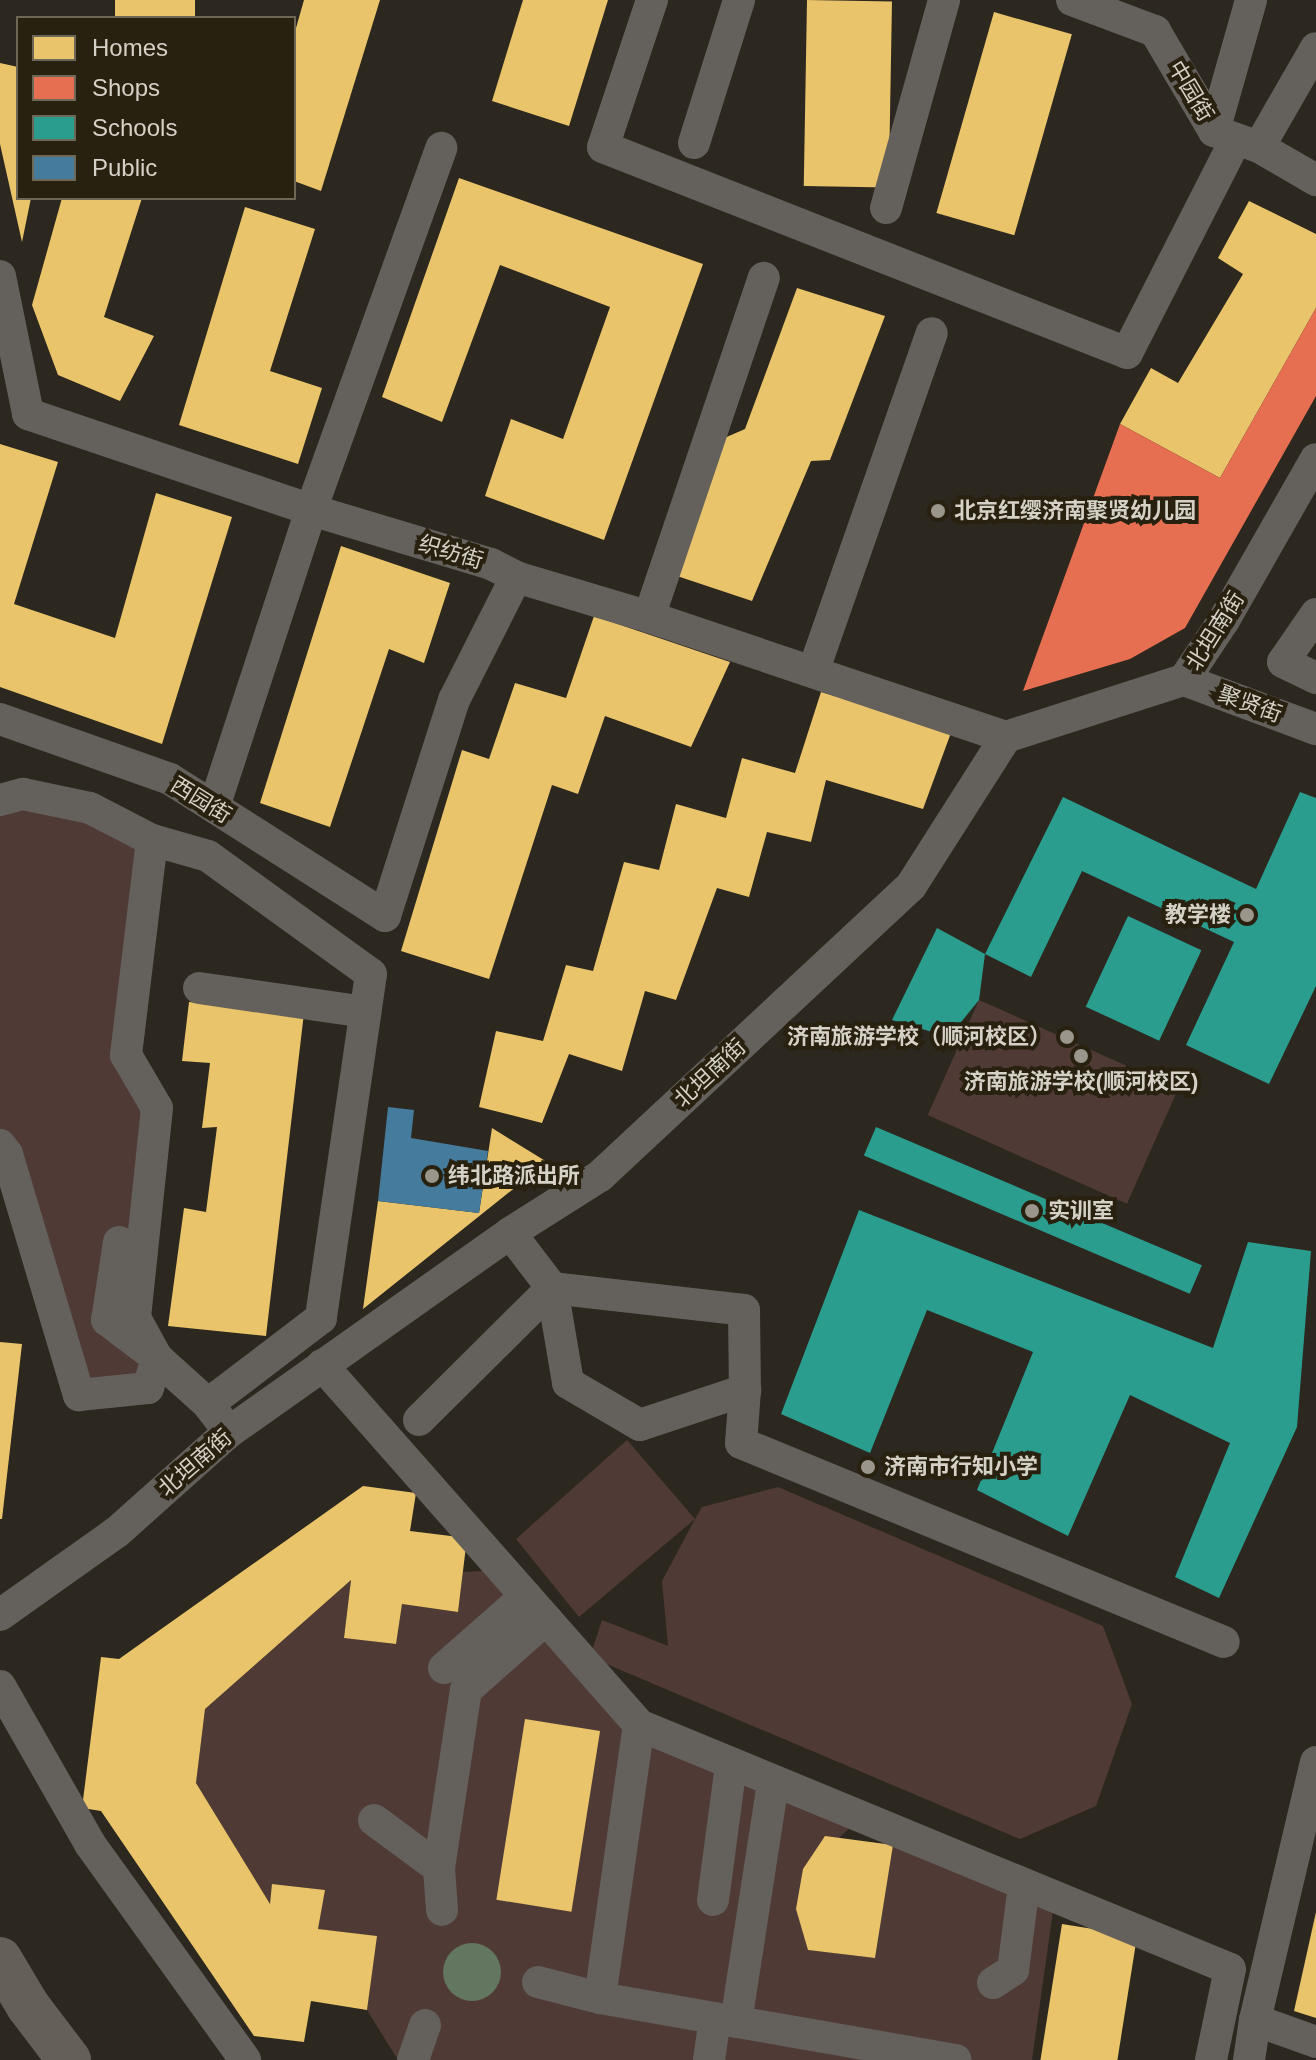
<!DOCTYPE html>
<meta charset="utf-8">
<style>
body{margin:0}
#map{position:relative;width:1316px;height:2060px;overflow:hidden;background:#2c281f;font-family:Helvetica,"Noto Sans SC",sans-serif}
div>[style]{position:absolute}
.green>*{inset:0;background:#4f3a35;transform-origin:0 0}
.water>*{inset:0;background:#63765f}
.round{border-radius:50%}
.homes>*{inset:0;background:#e9c46a;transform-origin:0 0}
.shops>*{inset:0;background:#e76f51}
.schools>*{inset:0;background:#2a9d8f;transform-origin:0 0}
.public>*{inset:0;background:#457b9d}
.street>*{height:32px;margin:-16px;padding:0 16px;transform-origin:16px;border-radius:16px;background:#64605c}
.primary>*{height:44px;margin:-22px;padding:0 22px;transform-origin:22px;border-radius:22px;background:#655f5a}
.dots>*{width:22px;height:22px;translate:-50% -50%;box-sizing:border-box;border:4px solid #28210f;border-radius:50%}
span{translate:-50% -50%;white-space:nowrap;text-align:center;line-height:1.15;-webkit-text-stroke:8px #28210f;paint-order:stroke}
.street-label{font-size:22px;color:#d5d1c6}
.poi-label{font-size:22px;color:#d5d1c6;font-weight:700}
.left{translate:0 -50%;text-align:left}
.right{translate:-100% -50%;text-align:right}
.legend{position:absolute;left:16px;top:16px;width:280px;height:184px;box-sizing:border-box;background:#28210f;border:2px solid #6d6758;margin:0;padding:10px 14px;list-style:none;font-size:24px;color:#d5d1c6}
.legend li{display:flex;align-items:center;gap:16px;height:40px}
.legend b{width:40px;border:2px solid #6d6758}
</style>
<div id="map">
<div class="green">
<div style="clip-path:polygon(0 800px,152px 840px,126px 1055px,157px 1108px,148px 1388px,79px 1395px,0 1145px)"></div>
<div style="left:979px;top:1000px;width:218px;height:126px;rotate:24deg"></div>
<div style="clip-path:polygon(627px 1440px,695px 1519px,702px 1507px,778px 1487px,1103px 1626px,1132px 1704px,1096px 1806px,1020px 1839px,590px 1657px,602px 1620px,668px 1646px,662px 1581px,695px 1519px,579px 1617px,516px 1539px)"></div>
<div style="clip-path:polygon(502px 1570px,639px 1725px,860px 1818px,839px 1838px,808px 1950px,875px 1958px,893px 1845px,1055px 1897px,1032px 2060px,398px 2060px,367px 2010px,376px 1936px,318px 1929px,324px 1890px,273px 1884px,270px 1904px,196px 1783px,205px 1709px,351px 1580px,344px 1637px,395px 1644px,402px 1604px,458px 1612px,463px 1572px)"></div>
</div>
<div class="water">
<div class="round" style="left:443px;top:1943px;width:58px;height:58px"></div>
</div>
<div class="homes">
<div style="left:115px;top:0;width:80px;height:19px"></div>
<div style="clip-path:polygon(304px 0,380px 0,321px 191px,294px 181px,294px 35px)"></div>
<div style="clip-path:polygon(523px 0,608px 0,569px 126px,492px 101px)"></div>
<div style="left:807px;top:0;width:85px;height:186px;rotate:1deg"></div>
<div style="left:994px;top:12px;width:81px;height:209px;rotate:16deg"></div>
<div style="clip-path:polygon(0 63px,18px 67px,18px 198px,31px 198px,22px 242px,0 144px)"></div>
<div style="clip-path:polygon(459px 178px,703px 264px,604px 540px,485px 496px,511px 419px,563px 439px,610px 307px,500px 265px,442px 422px,382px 397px)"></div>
<div style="clip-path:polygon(62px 198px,142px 198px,104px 317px,154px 336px,120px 401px,58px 375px,32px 305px)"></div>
<div style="clip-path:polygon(1249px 201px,1316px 234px,1316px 308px,1220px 478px,1120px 424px,1151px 368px,1178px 383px,1243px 274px,1218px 258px)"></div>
<div style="clip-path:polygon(245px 207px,315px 229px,270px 371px,322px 388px,298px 464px,179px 425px)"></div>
<div style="clip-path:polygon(797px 288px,885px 316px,830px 460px,811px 461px,752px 601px,674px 575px,722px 439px,745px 429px)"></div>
<div style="clip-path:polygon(0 444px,58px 462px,14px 604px,115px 638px,156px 493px,232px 517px,162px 744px,0 687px)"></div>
<div style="clip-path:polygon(341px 546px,450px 583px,424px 663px,389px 649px,330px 827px,260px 803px)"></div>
<div style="clip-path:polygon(594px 616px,730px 662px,691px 747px,605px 716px,578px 794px,552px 785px,489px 979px,401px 951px,462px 750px,489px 759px,515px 683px,566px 698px)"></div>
<div style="clip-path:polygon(821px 692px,952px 730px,923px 809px,826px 780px,811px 842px,767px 832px,749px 897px,717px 888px,676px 1000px,645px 991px,622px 1071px,569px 1054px,542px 1123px,479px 1107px,496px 1031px,543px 1041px,566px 965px,593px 971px,624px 862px,659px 870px,676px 804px,726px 818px,742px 758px,795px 773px)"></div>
<div style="clip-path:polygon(189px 1002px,304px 1013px,266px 1336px,168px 1326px,184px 1208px,206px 1212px,217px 1127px,202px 1128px,210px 1063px,182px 1061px)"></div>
<div style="clip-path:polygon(492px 1128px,547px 1162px,363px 1309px,378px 1201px,479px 1213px)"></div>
<div style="clip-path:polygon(0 1342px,22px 1344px,2px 1519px,0 1519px)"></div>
<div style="clip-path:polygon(363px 1486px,416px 1493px,410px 1531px,467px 1538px,458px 1612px,402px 1604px,396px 1644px,344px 1638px,351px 1580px,205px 1709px,196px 1783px,270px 1904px,272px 1884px,325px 1890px,318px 1929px,377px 1936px,367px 2010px,311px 2001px,304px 2042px,254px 2036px,101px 1811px,82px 1808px,101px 1657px,119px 1659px)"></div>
<div style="left:525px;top:1719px;width:76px;height:183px;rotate:9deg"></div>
<div style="clip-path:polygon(825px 1836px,893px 1845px,875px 1958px,808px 1950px,796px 1909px,803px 1869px)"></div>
<div style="clip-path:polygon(1316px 1912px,1316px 2018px,1294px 2011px)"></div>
<div style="left:1062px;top:1924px;width:76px;height:138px;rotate:9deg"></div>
</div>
<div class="shops">
<div style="clip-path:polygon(1316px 308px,1316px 396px,1185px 628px,1130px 659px,1023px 691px,1120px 424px,1220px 478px)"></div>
</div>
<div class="schools">
<div style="clip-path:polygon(1300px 792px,1316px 798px,1316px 986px,1269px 1084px,1186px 1045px,1234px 942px,1082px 871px,1031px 977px,985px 954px,1063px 797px,1256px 889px)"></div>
<div style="left:1128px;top:916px;width:81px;height:100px;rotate:25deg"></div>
<div style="clip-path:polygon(937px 928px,985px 954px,979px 1000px,949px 1037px,892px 1020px)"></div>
<div style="left:876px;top:1127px;width:354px;height:31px;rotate:23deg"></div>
<div style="clip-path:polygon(859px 1210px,1213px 1348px,1248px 1242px,1311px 1251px,1297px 1427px,1219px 1598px,1175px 1577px,1230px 1443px,1130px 1395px,1068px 1536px,977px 1490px,1033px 1352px,927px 1310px,870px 1453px,781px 1414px)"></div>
</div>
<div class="public">
<div style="clip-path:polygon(388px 1107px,414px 1110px,411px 1138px,488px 1151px,479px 1213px,378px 1201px)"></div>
</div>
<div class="street">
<div style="left:652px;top:0;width:155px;rotate:108.4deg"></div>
<div style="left:603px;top:147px;width:563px;rotate:21.46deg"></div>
<div style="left:1127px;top:353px;width:238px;rotate:-63deg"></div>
<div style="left:1072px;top:0;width:89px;rotate:20.5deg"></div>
<div style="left:1155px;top:31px;width:116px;rotate:59.5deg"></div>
<div style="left:1214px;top:131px;width:48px;rotate:19.6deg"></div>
<div style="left:1259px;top:147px;width:66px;rotate:30.1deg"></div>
<div style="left:1214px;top:131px;width:136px;rotate:-74.2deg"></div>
<div style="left:694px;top:143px;width:150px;rotate:-72.5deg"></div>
<div style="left:1259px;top:147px;width:114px;rotate:-60.1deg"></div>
<div style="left:886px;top:208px;width:216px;rotate:-74.4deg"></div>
<div style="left:0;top:276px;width:141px;rotate:78.5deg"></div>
<div style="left:28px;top:414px;width:299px;rotate:18.7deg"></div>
<div style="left:311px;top:510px;width:188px;rotate:16.7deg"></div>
<div style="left:491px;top:564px;width:28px;rotate:27deg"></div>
<div style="left:516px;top:577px;width:139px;rotate:16.7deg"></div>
<div style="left:649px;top:617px;width:377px;rotate:18.6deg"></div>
<div style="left:1316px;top:614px;width:58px;rotate:124.5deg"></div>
<div style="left:1283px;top:662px;width:37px;rotate:26deg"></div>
<div style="left:649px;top:617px;width:358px;rotate:-71.3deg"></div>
<div style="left:813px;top:672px;width:359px;rotate:-70.7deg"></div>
<div style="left:1184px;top:680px;width:141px;rotate:20.4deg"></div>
<div style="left:0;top:719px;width:180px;rotate:19.4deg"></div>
<div style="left:170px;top:779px;width:255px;rotate:32.5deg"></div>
<div style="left:385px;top:916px;width:227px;rotate:-72.3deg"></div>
<div style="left:454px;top:700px;width:138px;rotate:-63.2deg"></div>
<div style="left:0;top:800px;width:24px;rotate:-15deg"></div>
<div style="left:23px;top:794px;width:68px;rotate:11.8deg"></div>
<div style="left:90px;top:808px;width:70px;rotate:27.3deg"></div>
<div style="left:152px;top:840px;width:58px;rotate:15.9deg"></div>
<div style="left:208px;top:856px;width:201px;rotate:35.9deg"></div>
<div style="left:371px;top:974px;width:348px;rotate:98.3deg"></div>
<div style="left:321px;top:1318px;width:142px;rotate:142.7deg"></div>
<div style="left:214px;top:807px;width:312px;rotate:-71.9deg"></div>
<div style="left:311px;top:510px;width:385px;rotate:-70.2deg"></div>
<div style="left:152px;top:840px;width:217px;rotate:96.9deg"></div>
<div style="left:126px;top:1055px;width:61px;rotate:59.7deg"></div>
<div style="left:157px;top:1108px;width:211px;rotate:96deg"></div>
<div style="left:135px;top:1318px;width:46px;rotate:61.2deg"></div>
<div style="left:199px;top:988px;width:168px;rotate:8.2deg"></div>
<div style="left:0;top:1145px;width:11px;rotate:52deg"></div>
<div style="left:7px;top:1154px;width:252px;rotate:73.4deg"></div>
<div style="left:79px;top:1395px;width:69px;rotate:-5.8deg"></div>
<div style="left:148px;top:1388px;width:31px;rotate:-73deg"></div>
<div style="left:157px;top:1358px;width:69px;rotate:42deg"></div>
<div style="left:208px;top:1404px;width:20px;rotate:53deg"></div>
<div style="left:510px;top:1233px;width:69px;rotate:52.6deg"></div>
<div style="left:552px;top:1288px;width:193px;rotate:6.5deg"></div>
<div style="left:744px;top:1310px;width:80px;rotate:89.3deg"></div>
<div style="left:745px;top:1390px;width:53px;rotate:94.3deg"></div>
<div style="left:741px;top:1443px;width:522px;rotate:22.39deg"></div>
<div style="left:119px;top:1242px;width:79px;rotate:98.7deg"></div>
<div style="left:107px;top:1320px;width:51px;rotate:37.1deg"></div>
<div style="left:322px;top:1365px;width:480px;rotate:48.6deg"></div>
<div style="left:639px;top:1725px;width:639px;rotate:22.43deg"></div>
<div style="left:1230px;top:1969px;width:93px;rotate:101.8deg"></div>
<div style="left:419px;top:1420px;width:187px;rotate:-44.8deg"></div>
<div style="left:552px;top:1288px;width:96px;rotate:80.4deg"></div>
<div style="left:568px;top:1383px;width:83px;rotate:30.3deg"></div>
<div style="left:640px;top:1425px;width:111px;rotate:-18.4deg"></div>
<div style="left:0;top:1615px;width:143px;rotate:-35.4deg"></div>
<div style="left:117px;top:1532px;width:150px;rotate:-41.8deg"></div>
<div style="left:229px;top:1432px;width:344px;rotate:-35.3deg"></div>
<div style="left:510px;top:1233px;width:107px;rotate:-32.3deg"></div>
<div style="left:600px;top:1176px;width:425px;rotate:-43deg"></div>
<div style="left:911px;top:886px;width:177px;rotate:-57.5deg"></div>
<div style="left:1006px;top:737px;width:187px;rotate:-17.8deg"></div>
<div style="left:1184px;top:680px;width:72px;rotate:-56.3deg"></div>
<div style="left:1224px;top:620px;width:185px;rotate:-60.3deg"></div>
<div style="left:444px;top:1668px;width:109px;rotate:-41.3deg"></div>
<div style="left:0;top:1686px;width:182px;rotate:60.3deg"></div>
<div style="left:90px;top:1844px;width:266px;rotate:54.3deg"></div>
<div style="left:374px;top:1820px;width:81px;rotate:36.4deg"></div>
<div style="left:439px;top:1868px;width:42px;rotate:85.9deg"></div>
<div style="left:439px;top:1868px;width:180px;rotate:-81.4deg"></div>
<div style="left:466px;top:1690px;width:107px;rotate:-41.6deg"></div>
<div style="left:713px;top:1900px;width:136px;rotate:-82.4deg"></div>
<div style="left:538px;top:1982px;width:64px;rotate:14.5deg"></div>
<div style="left:600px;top:1998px;width:361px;rotate:9.9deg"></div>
<div style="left:993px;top:1983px;width:24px;rotate:-33deg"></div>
<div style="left:1013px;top:1970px;width:86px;rotate:-82.6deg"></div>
<div style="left:600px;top:1998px;width:276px;rotate:-81.9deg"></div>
<div style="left:1255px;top:2020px;width:65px;rotate:19.8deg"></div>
<div style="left:736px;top:2022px;width:242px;rotate:-81.2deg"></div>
<div style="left:413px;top:2060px;width:37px;rotate:-71deg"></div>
<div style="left:709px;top:2060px;width:42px;rotate:-81.9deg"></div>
<div style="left:1249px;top:2060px;width:40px;rotate:-81.5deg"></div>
<div style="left:1255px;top:2020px;width:265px;rotate:-76.7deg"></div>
</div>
<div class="primary">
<div style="left:0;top:1959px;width:55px;rotate:59.2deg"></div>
<div style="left:28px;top:2006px;width:68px;rotate:52.8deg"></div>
</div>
<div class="dots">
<div style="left:938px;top:511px;background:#9a968c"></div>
<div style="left:1247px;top:915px;background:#9a968c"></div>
<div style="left:1067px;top:1037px;background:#9a968c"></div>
<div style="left:1081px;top:1056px;background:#9a968c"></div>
<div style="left:432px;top:1176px;background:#9a968c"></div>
<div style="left:1032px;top:1211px;background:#9a968c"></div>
<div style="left:868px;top:1467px;background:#9a968c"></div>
</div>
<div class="street-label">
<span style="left:1191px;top:91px;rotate:59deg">中园街</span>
<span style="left:451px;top:552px;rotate:17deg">织纺街</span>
<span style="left:1215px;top:631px;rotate:-58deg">北坦南街</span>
<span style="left:1250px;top:704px;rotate:20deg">聚贤街</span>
<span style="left:201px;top:800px;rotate:32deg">西园街</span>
<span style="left:710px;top:1073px;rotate:-43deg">北坦南街</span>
<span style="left:195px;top:1463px;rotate:-41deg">北坦南街</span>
</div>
<div class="poi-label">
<span class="left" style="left:954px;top:511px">北京红缨济南聚贤幼儿园</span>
<span class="right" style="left:1231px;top:915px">教学楼</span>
<span class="right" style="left:1051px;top:1037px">济南旅游学校（顺河校区）</span>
<span style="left:1081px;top:1082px">济南旅游学校(顺河校区)</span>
<span class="left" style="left:448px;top:1176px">纬北路派出所</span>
<span class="left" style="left:1048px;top:1211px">实训室</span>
<span class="left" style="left:884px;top:1467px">济南市行知小学</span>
</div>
<ul class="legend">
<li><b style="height:22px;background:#e9c46a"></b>Homes</li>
<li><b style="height:22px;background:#e76f51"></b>Shops</li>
<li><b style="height:22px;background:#2a9d8f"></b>Schools</li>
<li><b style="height:22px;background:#457b9d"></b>Public</li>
</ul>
</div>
